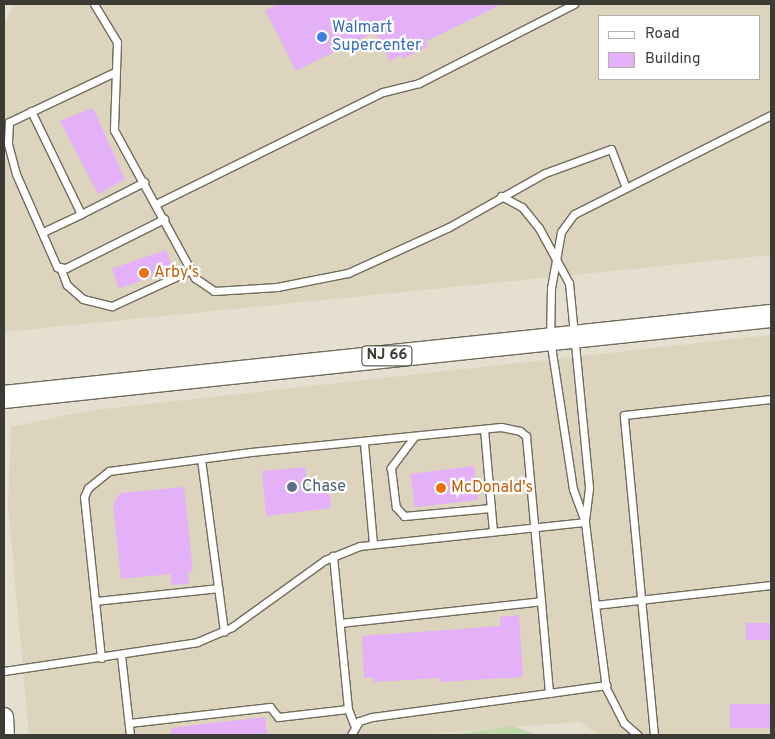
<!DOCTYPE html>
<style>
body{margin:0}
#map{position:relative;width:775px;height:739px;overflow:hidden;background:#e5dfcf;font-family:Overpass,sans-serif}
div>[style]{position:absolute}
.built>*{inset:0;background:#ddd4bd}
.green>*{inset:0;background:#c0daac}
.building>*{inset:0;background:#e4b1f8;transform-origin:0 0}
.roads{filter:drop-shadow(1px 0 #716c5d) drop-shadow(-1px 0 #716c5d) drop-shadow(0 1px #716c5d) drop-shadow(0 -1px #716c5d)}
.service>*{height:7px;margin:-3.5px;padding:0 3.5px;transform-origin:3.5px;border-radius:3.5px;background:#fff}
.tertiary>*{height:18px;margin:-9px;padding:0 9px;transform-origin:9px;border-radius:9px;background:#fff}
.trunk>*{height:22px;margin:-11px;padding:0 11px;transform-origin:11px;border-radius:11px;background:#fff}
.dots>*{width:14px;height:14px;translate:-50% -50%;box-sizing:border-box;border:2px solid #fff;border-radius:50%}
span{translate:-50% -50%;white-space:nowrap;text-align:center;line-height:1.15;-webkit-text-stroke:4.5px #fff;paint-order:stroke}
.shield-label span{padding:1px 4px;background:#fff;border:1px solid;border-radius:4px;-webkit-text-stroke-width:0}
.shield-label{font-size:15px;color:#3c3a34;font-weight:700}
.shop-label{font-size:16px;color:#366cbe}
.left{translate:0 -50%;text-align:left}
.food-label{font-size:16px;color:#c56008}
.service-label{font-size:16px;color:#4e5e75}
.frame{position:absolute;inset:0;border:5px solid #3c3a34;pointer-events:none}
.legend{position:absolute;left:598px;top:15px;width:162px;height:65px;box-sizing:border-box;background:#fff;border:1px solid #b1b0ae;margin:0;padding:6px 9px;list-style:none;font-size:15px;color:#3c3a34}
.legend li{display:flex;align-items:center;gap:10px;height:25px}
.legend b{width:25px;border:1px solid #b1b0ae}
</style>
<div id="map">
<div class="built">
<div style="clip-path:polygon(evenodd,14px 4px,771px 4px,771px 255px,4px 332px,4px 27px,14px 4px,599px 16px,759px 16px,759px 79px,599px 79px,599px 16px)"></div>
<div style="clip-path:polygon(771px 335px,771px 735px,599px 735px,580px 722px,412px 735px,29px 735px,8px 506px,11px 427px,86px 411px)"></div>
</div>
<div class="green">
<div style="clip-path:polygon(512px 726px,536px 735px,453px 735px)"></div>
</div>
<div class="building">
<div style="clip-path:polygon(279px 4px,502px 4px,425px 42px,427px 47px,403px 59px,401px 55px,390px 61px,375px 32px,296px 71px,265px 10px)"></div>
<div style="clip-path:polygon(93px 108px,125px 179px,98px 194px,60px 121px)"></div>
<div style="left:166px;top:250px;width:21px;height:57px;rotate:71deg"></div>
<div style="left:474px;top:466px;width:34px;height:64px;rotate:83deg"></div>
<div style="clip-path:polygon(305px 467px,308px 493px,329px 491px,331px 508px,266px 516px,262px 471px)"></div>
<div style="clip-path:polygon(184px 487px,193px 571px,188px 572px,189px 584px,171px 585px,171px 574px,121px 579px,113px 504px,120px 493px)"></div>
<div style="clip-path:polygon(519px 615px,523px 677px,440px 682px,440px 678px,374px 682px,374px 678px,364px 678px,362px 636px,501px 626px,500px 617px)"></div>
<div style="left:771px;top:623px;width:17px;height:25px;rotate:90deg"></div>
<div style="left:771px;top:704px;width:24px;height:41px;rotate:90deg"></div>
<div style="clip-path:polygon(265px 717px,267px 735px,172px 735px,171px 728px)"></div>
</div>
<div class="roads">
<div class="service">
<div style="left:94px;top:4px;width:44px;rotate:58.8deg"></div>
<div style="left:117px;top:42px;width:88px;rotate:92deg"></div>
<div style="left:114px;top:130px;width:169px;rotate:61.3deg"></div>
<div style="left:195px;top:278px;width:23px;rotate:34deg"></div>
<div style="left:214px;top:291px;width:63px;rotate:-3.6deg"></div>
<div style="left:277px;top:287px;width:72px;rotate:-11.2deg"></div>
<div style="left:348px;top:273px;width:111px;rotate:-24.5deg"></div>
<div style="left:449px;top:227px;width:110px;rotate:-29.4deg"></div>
<div style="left:545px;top:173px;width:70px;rotate:-20deg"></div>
<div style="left:611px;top:149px;width:40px;rotate:69deg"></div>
<div style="left:115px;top:72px;width:117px;rotate:154.7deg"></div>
<div style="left:9px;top:122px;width:22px;rotate:93deg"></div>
<div style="left:8px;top:144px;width:31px;rotate:75deg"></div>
<div style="left:16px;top:174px;width:102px;rotate:66.2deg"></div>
<div style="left:57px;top:267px;width:9px;rotate:6deg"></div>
<div style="left:66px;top:268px;width:110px;rotate:-26.6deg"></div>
<div style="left:31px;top:111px;width:114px;rotate:64.1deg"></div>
<div style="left:81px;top:214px;width:71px;rotate:-26.9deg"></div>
<div style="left:771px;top:115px;width:220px;rotate:153.3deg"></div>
<div style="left:574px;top:214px;width:22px;rotate:126deg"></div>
<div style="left:561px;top:232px;width:57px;rotate:100.1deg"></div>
<div style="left:551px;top:288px;width:51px;rotate:91.1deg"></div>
<div style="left:550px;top:339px;width:152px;rotate:81.3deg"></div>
<div style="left:573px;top:489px;width:35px;rotate:70deg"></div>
<div style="left:585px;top:522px;width:84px;rotate:83.1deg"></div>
<div style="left:595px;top:605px;width:177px;rotate:-6.5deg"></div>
<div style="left:501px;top:196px;width:24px;rotate:28deg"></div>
<div style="left:522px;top:207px;width:27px;rotate:51deg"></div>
<div style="left:539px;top:228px;width:63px;rotate:61.4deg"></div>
<div style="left:569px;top:283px;width:206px;rotate:84.4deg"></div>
<div style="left:589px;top:488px;width:31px;rotate:97deg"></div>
<div style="left:156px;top:204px;width:253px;rotate:-26.3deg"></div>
<div style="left:383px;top:92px;width:37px;rotate:-14deg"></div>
<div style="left:419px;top:83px;width:174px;rotate:-27deg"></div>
<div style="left:43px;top:232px;width:42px;rotate:-25.3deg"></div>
<div style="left:60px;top:267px;width:19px;rotate:69deg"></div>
<div style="left:67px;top:285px;width:21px;rotate:41deg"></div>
<div style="left:83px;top:299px;width:30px;rotate:14deg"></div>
<div style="left:112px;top:306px;width:87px;rotate:-24.5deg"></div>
<div style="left:484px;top:429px;width:102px;rotate:85deg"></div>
<div style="left:414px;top:437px;width:39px;rotate:127deg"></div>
<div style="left:391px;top:468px;width:39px;rotate:83deg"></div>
<div style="left:396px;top:507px;width:12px;rotate:48deg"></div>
<div style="left:404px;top:516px;width:87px;rotate:-5.3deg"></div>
<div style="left:364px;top:443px;width:100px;rotate:84.9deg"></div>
<div style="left:201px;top:459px;width:174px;rotate:82.4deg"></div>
<div style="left:95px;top:601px;width:124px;rotate:-6deg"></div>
<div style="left:595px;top:605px;width:84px;rotate:82.5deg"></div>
<div style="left:606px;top:688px;width:39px;rotate:63deg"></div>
<div style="left:624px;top:723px;width:18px;rotate:41deg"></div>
<div style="left:340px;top:623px;width:202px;rotate:-6.2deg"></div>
<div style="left:541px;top:601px;width:92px;rotate:85deg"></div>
<div style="left:549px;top:693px;width:58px;rotate:-8deg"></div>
<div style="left:121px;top:655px;width:81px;rotate:83.6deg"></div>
<div style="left:101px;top:658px;width:162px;rotate:-96deg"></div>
<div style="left:84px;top:497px;width:10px;rotate:-66deg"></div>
<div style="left:88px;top:488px;width:27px;rotate:-39deg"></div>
<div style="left:109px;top:471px;width:143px;rotate:-7.6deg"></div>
<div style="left:251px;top:452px;width:251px;rotate:-5.7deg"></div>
<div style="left:501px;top:427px;width:19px;rotate:12deg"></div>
<div style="left:520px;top:431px;width:8px;rotate:40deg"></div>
<div style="left:526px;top:436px;width:166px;rotate:84.8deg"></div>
<div style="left:4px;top:671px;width:195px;rotate:-8.5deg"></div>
<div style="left:197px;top:642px;width:38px;rotate:-23deg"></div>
<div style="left:232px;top:627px;width:115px;rotate:-35.8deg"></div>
<div style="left:325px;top:560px;width:38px;rotate:-22deg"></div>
<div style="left:360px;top:546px;width:226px;rotate:-6.1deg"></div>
<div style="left:348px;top:709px;width:17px;rotate:69deg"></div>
<div style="left:129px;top:723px;width:142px;rotate:-6.5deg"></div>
<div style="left:270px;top:707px;width:13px;rotate:51deg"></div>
<div style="left:278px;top:717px;width:70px;rotate:-6.5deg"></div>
<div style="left:348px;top:709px;width:154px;rotate:-95.6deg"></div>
<div style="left:351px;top:735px;width:16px;rotate:-60deg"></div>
<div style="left:359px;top:721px;width:14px;rotate:-17deg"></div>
<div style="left:372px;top:717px;width:179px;rotate:-7.7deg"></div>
<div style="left:654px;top:735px;width:321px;rotate:-95.4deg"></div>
<div style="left:624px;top:415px;width:148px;rotate:-6.2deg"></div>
</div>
<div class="tertiary">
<div style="left:4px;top:717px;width:18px;rotate:87deg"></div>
</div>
<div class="trunk">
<div style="left:4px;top:397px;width:771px;rotate:-6.03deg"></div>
</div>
</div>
<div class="dots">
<div style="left:322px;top:37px;background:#3f7fe0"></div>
<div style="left:144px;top:273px;background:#e8710a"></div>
<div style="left:292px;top:487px;background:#5c6f8a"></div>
<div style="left:441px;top:488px;background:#e8710a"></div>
</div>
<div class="shield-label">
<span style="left:387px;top:356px">NJ 66</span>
</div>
<div class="shop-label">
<span class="left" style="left:332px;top:37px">Walmart<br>Supercenter</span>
</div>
<div class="food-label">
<span class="left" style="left:154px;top:273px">Arby's</span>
<span class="left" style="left:451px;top:488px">McDonald's</span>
</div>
<div class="service-label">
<span class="left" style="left:302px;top:487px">Chase</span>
</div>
<div class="frame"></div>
<ul class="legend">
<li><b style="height:6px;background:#fff"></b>Road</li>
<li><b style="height:14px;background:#e4b1f8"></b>Building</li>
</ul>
</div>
